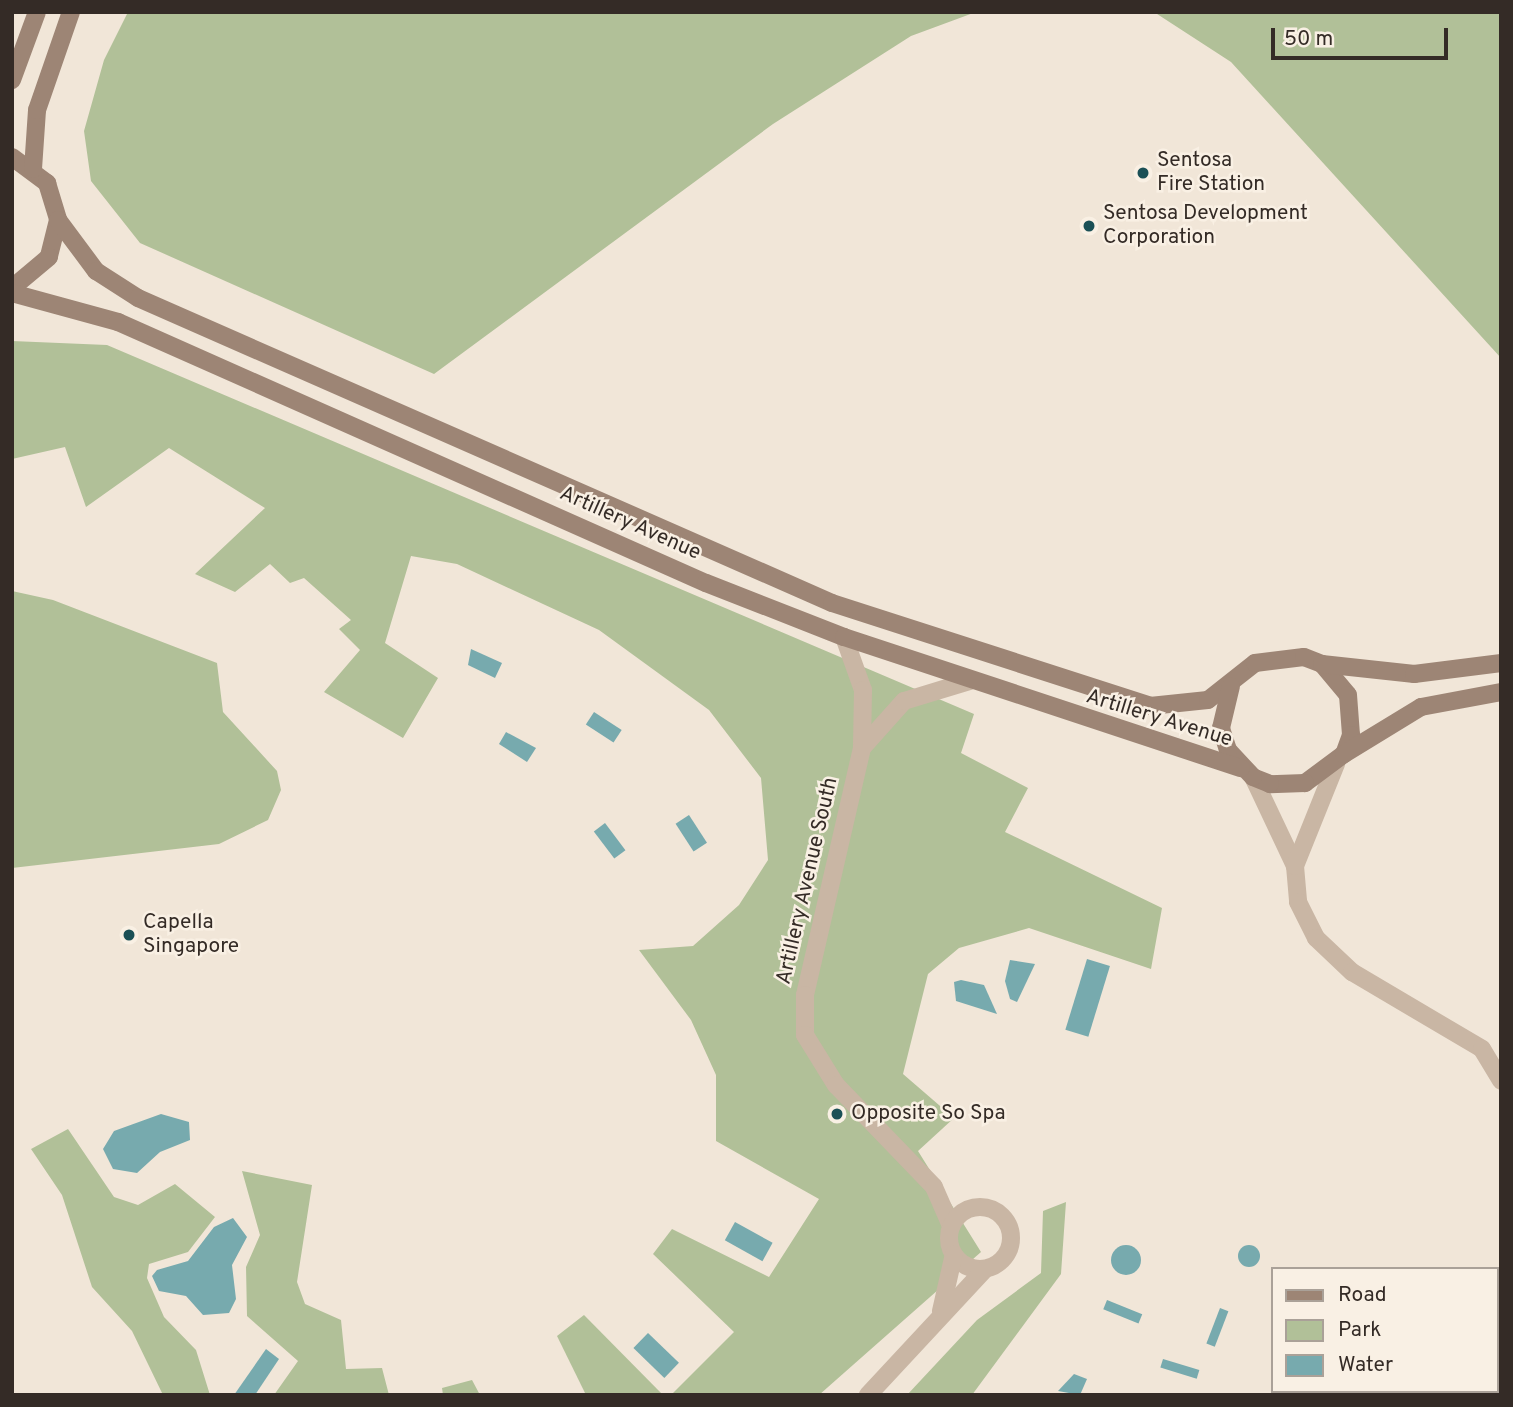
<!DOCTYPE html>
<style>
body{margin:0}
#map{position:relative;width:1513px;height:1407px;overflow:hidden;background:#f1e6d8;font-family:Overpass,sans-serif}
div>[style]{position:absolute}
.green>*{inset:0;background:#b1c098}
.water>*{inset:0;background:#77aaae;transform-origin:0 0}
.round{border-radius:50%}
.street>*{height:18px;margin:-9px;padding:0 9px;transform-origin:9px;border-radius:9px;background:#c9b6a4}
.street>.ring{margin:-9px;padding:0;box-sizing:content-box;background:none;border:18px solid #c9b6a4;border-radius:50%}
.secondary>*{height:18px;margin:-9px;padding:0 9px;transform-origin:9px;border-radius:9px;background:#9d8575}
.dots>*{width:19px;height:19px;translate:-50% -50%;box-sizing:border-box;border:4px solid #f9f0e4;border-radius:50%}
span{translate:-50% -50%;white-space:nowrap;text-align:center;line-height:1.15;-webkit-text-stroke:5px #f9f0e4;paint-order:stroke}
.poi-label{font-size:21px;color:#342b26}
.left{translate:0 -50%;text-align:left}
.street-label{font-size:21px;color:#342b26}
.frame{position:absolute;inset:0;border:14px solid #342b26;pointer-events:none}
.legend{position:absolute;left:1271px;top:1267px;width:228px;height:126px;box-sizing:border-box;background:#f9f0e4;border:2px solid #aaa198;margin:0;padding:9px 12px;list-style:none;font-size:21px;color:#342b26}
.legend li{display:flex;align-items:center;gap:14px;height:35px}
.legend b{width:35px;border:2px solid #aaa198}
.scale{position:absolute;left:1271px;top:28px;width:177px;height:32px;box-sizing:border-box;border:4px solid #342b26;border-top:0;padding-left:9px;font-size:21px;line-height:24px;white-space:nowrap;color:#342b26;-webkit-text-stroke:5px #f9f0e4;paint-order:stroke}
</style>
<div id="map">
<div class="green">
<div style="clip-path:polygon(128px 12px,976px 12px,911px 36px,773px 124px,434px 374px,140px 243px,91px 181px,84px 131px,104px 60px)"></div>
<div style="clip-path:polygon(1154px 12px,1501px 12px,1501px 358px,1231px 62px)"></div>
<div style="clip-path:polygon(12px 341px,107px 345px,974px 714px,961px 753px,1028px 788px,1005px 832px,1162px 908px,1151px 969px,1029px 928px,959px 948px,928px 974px,903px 1074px,954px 1118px,918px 1151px,981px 1252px,819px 1395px,671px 1395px,734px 1332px,653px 1254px,672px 1229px,769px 1277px,819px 1199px,716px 1141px,716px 1075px,691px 1020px,639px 950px,693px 946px,739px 905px,768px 860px,761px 778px,709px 710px,599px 630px,457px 564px,411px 556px,385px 643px,438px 678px,403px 738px,324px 692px,360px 650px,339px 629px,351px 620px,304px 578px,290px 583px,270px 564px,235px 592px,195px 574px,265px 508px,169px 448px,86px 507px,65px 447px,12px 459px)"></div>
<div style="clip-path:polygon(12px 591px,53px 600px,217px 663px,223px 712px,277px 771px,281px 790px,268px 820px,219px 844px,12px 868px)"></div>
<div style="clip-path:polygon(68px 1129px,114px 1197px,138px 1205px,175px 1184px,215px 1217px,188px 1252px,149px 1264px,147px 1278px,164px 1317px,196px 1350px,210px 1395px,163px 1395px,132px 1331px,92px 1287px,62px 1195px,31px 1149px)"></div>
<div style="clip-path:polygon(242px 1171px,312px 1185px,297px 1282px,305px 1304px,341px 1320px,346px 1369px,382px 1368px,389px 1395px,274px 1395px,298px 1361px,247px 1316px,246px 1267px,260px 1235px)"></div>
<div style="clip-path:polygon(1066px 1202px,1061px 1274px,972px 1395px,907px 1395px,977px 1320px,1041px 1273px,1043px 1211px)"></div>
<div style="clip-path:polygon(584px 1315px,663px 1395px,586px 1395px,557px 1336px)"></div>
<div style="clip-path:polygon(472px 1380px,480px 1395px,443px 1395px,442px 1388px)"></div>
</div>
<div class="water">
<div style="clip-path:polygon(471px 649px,502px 663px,495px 678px,468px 665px)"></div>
<div style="left:594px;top:712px;width:33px;height:15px;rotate:33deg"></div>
<div style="clip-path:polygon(506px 732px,536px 748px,527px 762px,499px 744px)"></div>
<div style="left:689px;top:815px;width:33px;height:16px;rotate:57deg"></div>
<div style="left:605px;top:823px;width:34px;height:14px;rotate:53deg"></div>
<div style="left:1087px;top:959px;width:24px;height:74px;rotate:17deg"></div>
<div style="clip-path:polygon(1010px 960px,1035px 964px,1017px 1002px,1010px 999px,1005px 981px)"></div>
<div style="clip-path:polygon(961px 980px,984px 985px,997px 1014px,956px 1001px,954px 982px)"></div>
<div style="clip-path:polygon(161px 1114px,189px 1122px,190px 1140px,160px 1152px,137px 1173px,113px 1169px,103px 1149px,114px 1131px)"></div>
<div style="clip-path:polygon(233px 1218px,247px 1237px,232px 1265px,236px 1299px,229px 1313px,203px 1315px,186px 1296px,159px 1291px,152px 1276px,157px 1270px,188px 1261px,214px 1227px)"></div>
<div style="left:735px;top:1222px;width:43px;height:21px;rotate:29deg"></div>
<div class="round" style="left:1238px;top:1245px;width:22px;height:22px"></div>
<div class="round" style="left:1111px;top:1245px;width:30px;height:30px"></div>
<div style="left:1107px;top:1300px;width:38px;height:10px;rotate:22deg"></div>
<div style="left:1220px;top:1308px;width:9px;height:38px;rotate:21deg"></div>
<div style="left:648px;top:1333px;width:43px;height:21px;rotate:44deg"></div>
<div style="clip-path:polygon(266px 1349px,279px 1359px,255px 1395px,234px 1395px)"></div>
<div style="left:1163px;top:1359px;width:38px;height:9px;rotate:17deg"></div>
<div style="clip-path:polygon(1074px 1374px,1087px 1379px,1080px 1395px,1058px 1391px)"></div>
</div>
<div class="street">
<div style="left:844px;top:637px;width:56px;rotate:70.3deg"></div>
<div style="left:863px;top:690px;width:58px;rotate:91deg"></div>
<div style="left:862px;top:748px;width:253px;rotate:103deg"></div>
<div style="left:805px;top:995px;width:40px;rotate:90deg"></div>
<div style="left:805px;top:1035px;width:59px;rotate:58.2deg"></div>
<div style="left:836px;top:1085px;width:141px;rotate:46.1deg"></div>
<div style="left:934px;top:1187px;width:43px;rotate:66.4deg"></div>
<div style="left:862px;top:748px;width:63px;rotate:-48.2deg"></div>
<div style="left:904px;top:701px;width:69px;rotate:-16.9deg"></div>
<div style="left:1253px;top:777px;width:98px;rotate:64.7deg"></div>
<div style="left:1295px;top:866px;width:36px;rotate:85deg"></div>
<div style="left:1298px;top:902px;width:40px;rotate:63.4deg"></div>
<div style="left:1316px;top:938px;width:50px;rotate:43.4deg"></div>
<div style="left:1352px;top:972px;width:151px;rotate:30.6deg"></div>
<div style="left:1482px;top:1049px;width:37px;rotate:59deg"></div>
<div style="left:1295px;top:866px;width:110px;rotate:-68.1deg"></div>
<div class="ring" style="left:949px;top:1207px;width:44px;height:44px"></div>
<div style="left:941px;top:1311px;width:58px;rotate:-77.2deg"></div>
<div style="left:868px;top:1395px;width:172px;rotate:-47.1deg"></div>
</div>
<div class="secondary">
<div style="left:12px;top:80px;width:72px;rotate:-69.8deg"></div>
<div style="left:12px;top:157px;width:44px;rotate:36.6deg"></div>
<div style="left:47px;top:183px;width:39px;rotate:73deg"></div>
<div style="left:58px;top:220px;width:38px;rotate:104deg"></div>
<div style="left:49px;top:257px;width:48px;rotate:140deg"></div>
<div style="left:33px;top:169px;width:59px;rotate:-86.1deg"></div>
<div style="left:37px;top:110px;width:104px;rotate:-70.9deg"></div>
<div style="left:58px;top:220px;width:64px;rotate:53.3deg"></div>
<div style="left:96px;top:271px;width:50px;rotate:32.7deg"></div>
<div style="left:138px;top:298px;width:758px;rotate:23.72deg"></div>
<div style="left:832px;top:603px;width:334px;rotate:17.9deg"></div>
<div style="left:1150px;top:706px;width:58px;rotate:-5.9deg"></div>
<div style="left:1208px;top:700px;width:60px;rotate:-38.2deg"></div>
<div style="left:1255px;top:663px;width:49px;rotate:-7deg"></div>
<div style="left:1304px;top:657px;width:19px;rotate:21deg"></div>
<div style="left:1322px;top:664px;width:40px;rotate:50deg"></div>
<div style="left:1348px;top:695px;width:40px;rotate:85.7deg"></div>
<div style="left:1351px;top:735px;width:20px;rotate:110deg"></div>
<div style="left:1344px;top:754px;width:49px;rotate:143.4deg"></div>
<div style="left:1305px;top:783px;width:35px;rotate:178deg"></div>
<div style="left:1270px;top:784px;width:18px;rotate:-158deg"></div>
<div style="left:1253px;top:777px;width:37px;rotate:-133deg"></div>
<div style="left:1228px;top:750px;width:23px;rotate:-108deg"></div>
<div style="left:1221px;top:728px;width:43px;rotate:-76.6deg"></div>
<div style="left:12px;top:293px;width:110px;rotate:15.3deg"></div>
<div style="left:118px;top:322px;width:643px;rotate:23.94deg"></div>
<div style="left:706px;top:583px;width:148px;rotate:21.4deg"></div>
<div style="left:844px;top:637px;width:418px;rotate:18.3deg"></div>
<div style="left:1322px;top:664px;width:93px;rotate:6.2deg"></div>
<div style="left:1414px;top:674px;width:88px;rotate:-7.2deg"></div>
<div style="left:1344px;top:754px;width:90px;rotate:-31.4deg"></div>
<div style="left:1421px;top:707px;width:81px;rotate:-10.6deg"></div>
</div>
<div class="dots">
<div style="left:1143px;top:173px;background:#1b5056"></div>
<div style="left:1089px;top:226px;background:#1b5056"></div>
<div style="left:129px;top:935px;background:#1b5056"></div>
<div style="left:837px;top:1114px;background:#1b5056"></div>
</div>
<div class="poi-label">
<span class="left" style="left:1157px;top:173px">Sentosa<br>Fire Station</span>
<span class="left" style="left:1103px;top:226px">Sentosa Development<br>Corporation</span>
<span class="left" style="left:143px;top:935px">Capella<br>Singapore</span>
<span class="left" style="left:851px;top:1114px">Opposite So Spa</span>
</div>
<div class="street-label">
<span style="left:630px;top:524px;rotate:24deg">Artillery Avenue</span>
<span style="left:1159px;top:719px;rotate:17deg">Artillery Avenue</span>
<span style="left:808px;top:881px;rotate:-77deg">Artillery Avenue South</span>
</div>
<div class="frame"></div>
<ul class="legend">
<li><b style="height:9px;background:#9d8575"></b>Road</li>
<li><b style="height:19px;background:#b1c098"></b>Park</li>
<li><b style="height:19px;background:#77aaae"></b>Water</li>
</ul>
<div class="scale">50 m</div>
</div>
